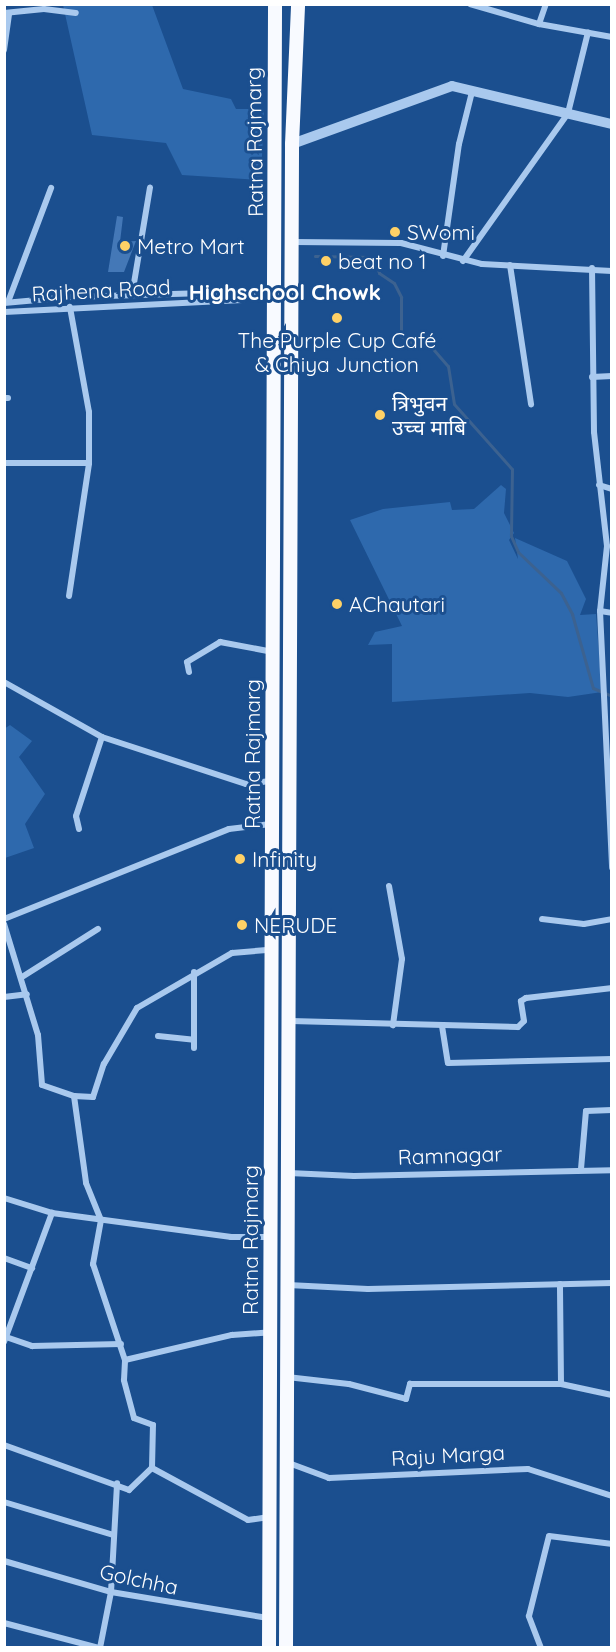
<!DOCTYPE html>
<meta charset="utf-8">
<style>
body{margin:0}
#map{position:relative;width:616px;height:1652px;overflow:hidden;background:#1b4f8f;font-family:Quicksand,"Noto Sans Devanagari",sans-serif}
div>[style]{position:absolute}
.green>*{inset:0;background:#2e69ad}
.stream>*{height:3px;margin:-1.5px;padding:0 1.5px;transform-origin:1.5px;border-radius:1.5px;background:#3c6290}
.building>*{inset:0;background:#4478b7}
.minor>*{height:6px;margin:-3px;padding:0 3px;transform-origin:3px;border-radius:3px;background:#a9c9ee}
.tertiary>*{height:10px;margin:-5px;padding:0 5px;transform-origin:5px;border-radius:5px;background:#a9c9ee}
.trunk>*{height:14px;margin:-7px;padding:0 7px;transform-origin:7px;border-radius:7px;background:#f8faff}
.dots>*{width:16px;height:16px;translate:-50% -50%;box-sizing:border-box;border:3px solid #1b4f8f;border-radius:50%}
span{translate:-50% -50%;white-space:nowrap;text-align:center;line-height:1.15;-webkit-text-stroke:6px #1b4f8f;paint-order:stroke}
.street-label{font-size:21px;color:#fff}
.poi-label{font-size:21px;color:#fff}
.left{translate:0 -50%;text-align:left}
.neighbourhood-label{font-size:22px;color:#fff;font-weight:700}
.frame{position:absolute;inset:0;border:6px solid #fff;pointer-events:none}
</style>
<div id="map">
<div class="green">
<div style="clip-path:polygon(63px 5px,152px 5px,183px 89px,231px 99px,236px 109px,264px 109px,261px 180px,182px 175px,166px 143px,92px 135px)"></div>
<div style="clip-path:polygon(501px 485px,506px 489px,504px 513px,514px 533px,509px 540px,518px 559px,515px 538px,567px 561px,586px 599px,580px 615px,596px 614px,602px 692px,568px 697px,530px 693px,392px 702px,392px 644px,368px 645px,375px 632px,402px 626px,350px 520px,383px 509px,450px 502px,452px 510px,474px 509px)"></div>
<div style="clip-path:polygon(10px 725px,32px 741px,19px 757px,45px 794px,25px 824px,34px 848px,5px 858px,4px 729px)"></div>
</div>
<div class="stream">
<div style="left:315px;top:256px;width:58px;rotate:1deg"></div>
<div style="left:373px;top:257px;width:17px;rotate:69deg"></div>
<div style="left:379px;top:273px;width:18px;rotate:34deg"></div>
<div style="left:394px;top:283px;width:16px;rotate:63deg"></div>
<div style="left:401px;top:297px;width:39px;rotate:90deg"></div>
<div style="left:401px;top:336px;width:13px;rotate:32deg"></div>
<div style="left:412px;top:343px;width:15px;rotate:-4deg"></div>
<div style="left:427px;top:342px;width:32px;rotate:49deg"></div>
<div style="left:448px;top:366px;width:38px;rotate:81deg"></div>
<div style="left:454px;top:404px;width:87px;rotate:48.3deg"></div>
<div style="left:512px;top:469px;width:67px;rotate:90.9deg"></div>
<div style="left:511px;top:536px;width:17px;rotate:66deg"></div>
<div style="left:518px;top:552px;width:59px;rotate:43.6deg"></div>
<div style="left:561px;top:593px;width:24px;rotate:62deg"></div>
<div style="left:572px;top:614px;width:77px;rotate:74.2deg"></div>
<div style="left:593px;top:688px;width:21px;rotate:23deg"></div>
</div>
<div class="building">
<div style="clip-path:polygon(117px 216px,123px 217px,120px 242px,136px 241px,124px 272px,108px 272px)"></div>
</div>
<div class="minor">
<div style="left:470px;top:4px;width:72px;rotate:16.2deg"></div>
<div style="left:539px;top:24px;width:74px;rotate:10.1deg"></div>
<div style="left:4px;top:13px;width:40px;rotate:-5.7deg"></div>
<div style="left:44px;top:9px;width:32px;rotate:7deg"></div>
<div style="left:539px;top:24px;width:21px;rotate:-71deg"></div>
<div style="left:4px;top:50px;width:37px;rotate:-82deg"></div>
<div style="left:294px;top:242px;width:107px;rotate:0.5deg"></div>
<div style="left:401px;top:243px;width:84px;rotate:14.5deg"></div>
<div style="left:482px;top:264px;width:130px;rotate:3.1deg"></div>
<div style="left:443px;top:256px;width:113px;rotate:-81.9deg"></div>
<div style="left:459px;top:144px;width:54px;rotate:-76deg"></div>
<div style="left:463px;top:261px;width:181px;rotate:-54.6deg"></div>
<div style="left:568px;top:113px;width:83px;rotate:-76.1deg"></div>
<div style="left:510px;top:265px;width:141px;rotate:81.4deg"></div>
<div style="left:592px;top:268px;width:164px;rotate:89.3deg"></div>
<div style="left:594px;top:432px;width:115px;rotate:83.5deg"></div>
<div style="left:607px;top:546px;width:65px;rotate:96.1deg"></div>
<div style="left:600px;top:611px;width:257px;rotate:87.3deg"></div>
<div style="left:132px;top:295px;width:109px;rotate:-80.5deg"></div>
<div style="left:243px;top:295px;width:30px"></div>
<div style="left:8px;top:302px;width:122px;rotate:-69.3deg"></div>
<div style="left:4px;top:303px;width:67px;rotate:-5.1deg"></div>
<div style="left:71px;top:297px;width:169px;rotate:-1.7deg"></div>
<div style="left:240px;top:292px;width:4px;rotate:45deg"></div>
<div style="left:243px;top:295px;width:5px;rotate:101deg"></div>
<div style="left:242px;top:300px;width:238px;rotate:177.1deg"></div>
<div style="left:592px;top:377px;width:20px;rotate:-3deg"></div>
<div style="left:4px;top:398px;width:4px"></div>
<div style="left:4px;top:463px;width:85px"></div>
<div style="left:89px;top:463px;width:51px;rotate:-90deg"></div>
<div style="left:89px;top:412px;width:107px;rotate:-100.3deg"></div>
<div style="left:599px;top:485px;width:14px;rotate:17deg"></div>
<div style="left:69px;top:596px;width:134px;rotate:-81.4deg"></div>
<div style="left:600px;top:611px;width:12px;rotate:9deg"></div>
<div style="left:189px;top:672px;width:10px;rotate:-101deg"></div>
<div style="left:187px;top:662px;width:39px;rotate:-31deg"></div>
<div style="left:220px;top:642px;width:54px;rotate:10.7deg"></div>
<div style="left:4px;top:682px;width:112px;rotate:29.3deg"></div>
<div style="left:102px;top:737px;width:151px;rotate:18.1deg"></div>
<div style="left:246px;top:784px;width:26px;rotate:-7deg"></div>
<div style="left:79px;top:829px;width:13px;rotate:-103deg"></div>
<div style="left:76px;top:816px;width:83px;rotate:-71.8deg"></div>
<div style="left:389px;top:886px;width:74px;rotate:79.9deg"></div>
<div style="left:402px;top:959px;width:67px;rotate:97.8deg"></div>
<div style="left:4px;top:919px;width:242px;rotate:-21.8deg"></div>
<div style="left:229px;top:829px;width:42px;rotate:-6.8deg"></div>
<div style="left:542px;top:919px;width:42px;rotate:6.8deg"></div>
<div style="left:584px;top:924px;width:28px;rotate:-10deg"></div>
<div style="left:4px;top:924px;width:116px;rotate:73deg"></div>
<div style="left:38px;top:1035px;width:50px;rotate:85.4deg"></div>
<div style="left:42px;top:1085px;width:34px;rotate:19deg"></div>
<div style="left:74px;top:1096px;width:88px;rotate:82.1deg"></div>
<div style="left:86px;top:1183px;width:40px;rotate:68deg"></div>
<div style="left:101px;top:1220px;width:45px;rotate:100.3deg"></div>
<div style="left:93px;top:1264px;width:101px;rotate:71.6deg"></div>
<div style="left:125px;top:1360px;width:110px;rotate:-13.2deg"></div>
<div style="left:232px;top:1335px;width:39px;rotate:-4deg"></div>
<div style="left:22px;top:977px;width:90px;rotate:-32.3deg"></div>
<div style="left:4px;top:997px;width:23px;rotate:-7deg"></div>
<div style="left:291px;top:1021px;width:227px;rotate:1.5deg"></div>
<div style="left:518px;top:1027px;width:8px;rotate:-45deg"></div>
<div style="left:524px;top:1021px;width:20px;rotate:-99deg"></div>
<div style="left:521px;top:1001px;width:6px;rotate:-31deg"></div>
<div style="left:526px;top:998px;width:87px;rotate:-6.6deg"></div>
<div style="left:442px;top:1026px;width:37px;rotate:81deg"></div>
<div style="left:448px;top:1063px;width:164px;rotate:-1.4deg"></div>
<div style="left:158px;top:1036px;width:36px;rotate:6deg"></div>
<div style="left:194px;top:1048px;width:76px;rotate:-90deg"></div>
<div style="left:74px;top:1096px;width:19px;rotate:3deg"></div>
<div style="left:93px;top:1097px;width:35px;rotate:-72deg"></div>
<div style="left:104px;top:1064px;width:65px;rotate:-59.5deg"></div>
<div style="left:137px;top:1008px;width:110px;rotate:-30.1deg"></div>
<div style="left:232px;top:953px;width:38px;rotate:-5deg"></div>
<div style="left:581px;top:1169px;width:58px;rotate:-85.1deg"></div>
<div style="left:586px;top:1111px;width:26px;rotate:-2deg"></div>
<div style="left:289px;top:1173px;width:65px;rotate:2.6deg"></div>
<div style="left:354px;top:1176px;width:258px;rotate:-1.3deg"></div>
<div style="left:4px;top:1198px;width:50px;rotate:17.4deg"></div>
<div style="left:52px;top:1213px;width:181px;rotate:7.6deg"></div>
<div style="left:231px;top:1237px;width:39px"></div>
<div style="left:4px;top:1258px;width:30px;rotate:20deg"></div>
<div style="left:288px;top:1285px;width:80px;rotate:2.9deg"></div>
<div style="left:368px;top:1289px;width:244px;rotate:-1.4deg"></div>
<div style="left:6px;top:1337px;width:28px;rotate:19deg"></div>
<div style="left:32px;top:1346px;width:89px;rotate:-1.3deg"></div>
<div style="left:4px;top:1342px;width:138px;rotate:-69.6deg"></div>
<div style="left:287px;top:1377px;width:62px;rotate:6.4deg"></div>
<div style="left:349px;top:1384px;width:59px;rotate:14.7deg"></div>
<div style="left:406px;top:1399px;width:16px;rotate:-75deg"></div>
<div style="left:410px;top:1384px;width:151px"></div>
<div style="left:561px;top:1384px;width:100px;rotate:-90.6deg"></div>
<div style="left:561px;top:1384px;width:52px;rotate:12.2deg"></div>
<div style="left:4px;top:1445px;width:133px;rotate:19.8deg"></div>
<div style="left:129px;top:1490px;width:32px;rotate:-44deg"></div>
<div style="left:152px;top:1468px;width:43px;rotate:-88.7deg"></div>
<div style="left:153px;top:1425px;width:20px;rotate:-160deg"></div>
<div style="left:134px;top:1418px;width:39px;rotate:-105deg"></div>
<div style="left:124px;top:1380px;width:20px;rotate:-87deg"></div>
<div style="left:286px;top:1462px;width:46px;rotate:20.4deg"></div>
<div style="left:329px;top:1478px;width:199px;rotate:-2.6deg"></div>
<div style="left:528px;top:1469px;width:88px;rotate:17.8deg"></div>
<div style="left:152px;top:1468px;width:109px;rotate:28.4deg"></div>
<div style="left:248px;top:1520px;width:21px;rotate:-8deg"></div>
<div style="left:4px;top:1502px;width:114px;rotate:16.8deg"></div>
<div style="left:4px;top:1561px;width:111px;rotate:16.2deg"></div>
<div style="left:111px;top:1592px;width:159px;rotate:9.4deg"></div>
<div style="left:4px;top:1623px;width:98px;rotate:14.7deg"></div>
<div style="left:100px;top:1648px;width:57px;rotate:-78.9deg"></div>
<div style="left:111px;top:1592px;width:109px;rotate:-86.8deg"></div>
<div style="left:541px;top:1648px;width:34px;rotate:-111deg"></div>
<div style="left:529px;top:1616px;width:82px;rotate:-76deg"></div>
<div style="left:549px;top:1536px;width:64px;rotate:7.2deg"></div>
</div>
<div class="tertiary">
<div style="left:292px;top:144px;width:170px;rotate:-19.9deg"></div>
<div style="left:452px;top:86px;width:164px;rotate:13.4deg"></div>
</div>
<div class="trunk">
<div style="left:269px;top:1648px;width:1644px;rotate:-89.79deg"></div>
<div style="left:286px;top:1648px;width:1504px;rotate:-89.77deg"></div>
<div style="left:292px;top:144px;width:140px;rotate:-87.5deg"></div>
</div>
<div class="dots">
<div style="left:395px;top:232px;background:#ffd166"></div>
<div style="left:125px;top:246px;background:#ffd166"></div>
<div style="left:326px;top:261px;background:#ffd166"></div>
<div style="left:337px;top:318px;background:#ffd166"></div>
<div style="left:380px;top:415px;background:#ffd166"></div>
<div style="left:337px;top:604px;background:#ffd166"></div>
<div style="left:240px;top:859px;background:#ffd166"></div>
<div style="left:242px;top:925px;background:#ffd166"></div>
</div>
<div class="street-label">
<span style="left:254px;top:142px;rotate:-91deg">Ratna Rajmarg</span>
<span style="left:101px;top:290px;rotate:-3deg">Rajhena Road</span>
<span style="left:252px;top:754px;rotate:-90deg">Ratna Rajmarg</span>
<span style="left:450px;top:1155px;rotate:-2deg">Ramnagar</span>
<span style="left:250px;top:1240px;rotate:-90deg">Ratna Rajmarg</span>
<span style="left:448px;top:1455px;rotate:-3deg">Raju Marga</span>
<span style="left:139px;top:1579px;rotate:12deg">Golchha</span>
</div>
<div class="poi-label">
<span class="left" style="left:407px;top:232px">SWomi</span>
<span class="left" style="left:137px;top:246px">Metro Mart</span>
<span class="left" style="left:338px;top:261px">beat no 1</span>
<span style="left:337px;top:352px">The Purple Cup Café<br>&amp; Chiya Junction</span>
<span class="left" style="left:392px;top:415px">त्रिभुवन<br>उच्च माबि</span>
<span class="left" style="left:349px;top:604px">AChautari</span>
<span class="left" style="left:252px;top:859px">Infinity</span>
<span class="left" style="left:254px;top:925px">NERUDE</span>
</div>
<div class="neighbourhood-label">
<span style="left:285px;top:293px">Highschool Chowk</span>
</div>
<div class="frame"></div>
</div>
